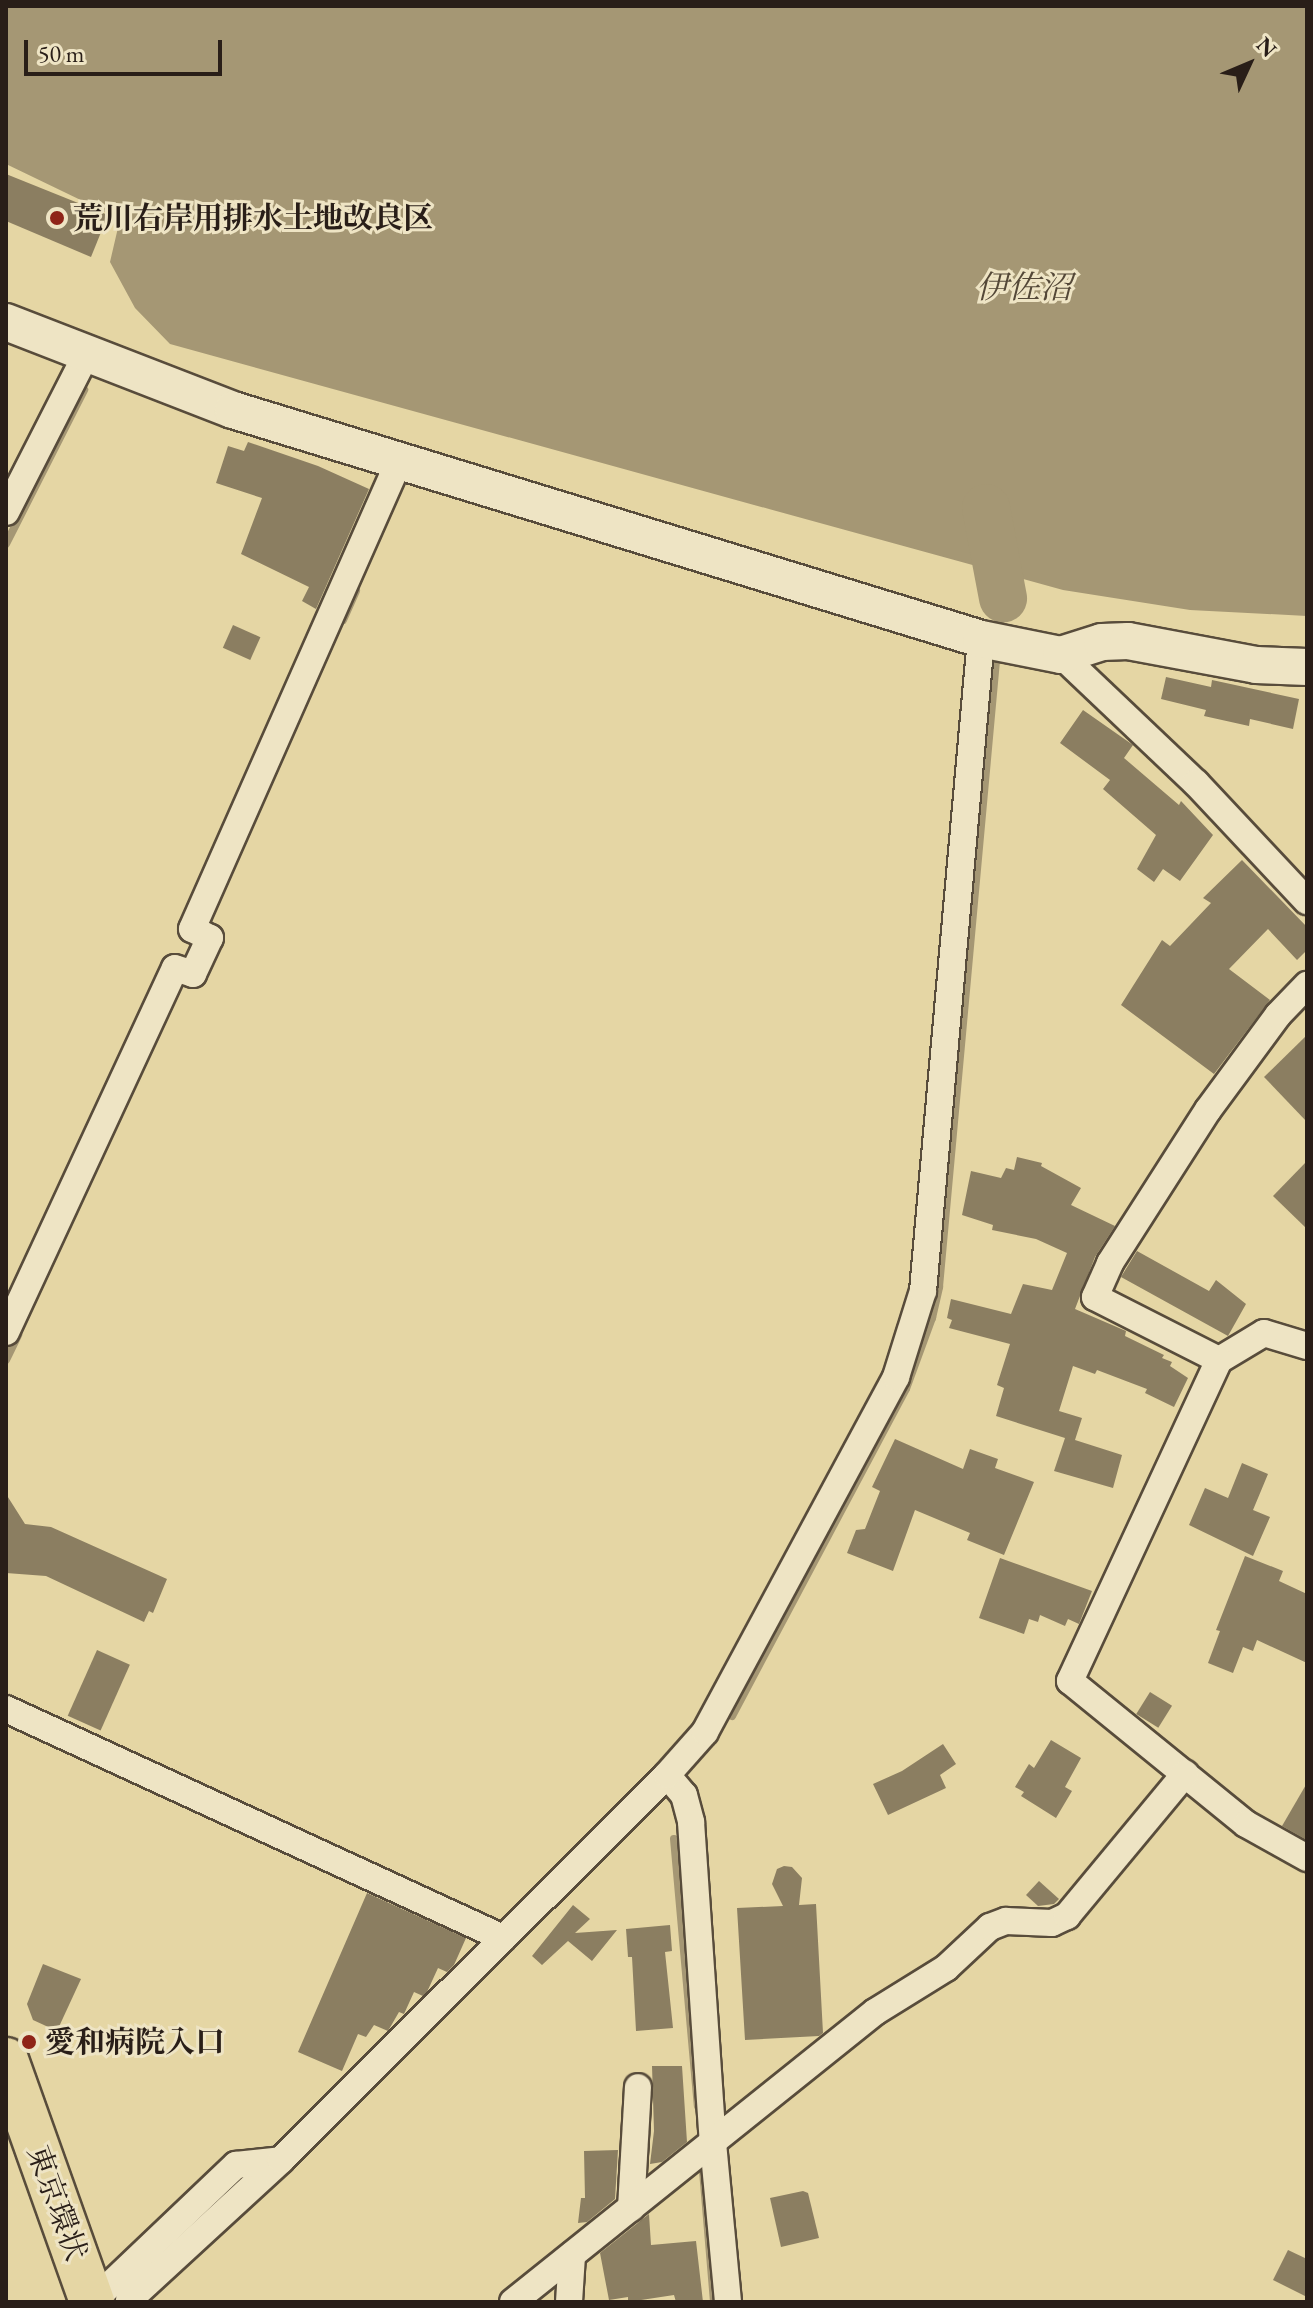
<!DOCTYPE html>
<meta charset="utf-8">
<style>
body{margin:0}
#map{position:relative;width:1313px;height:2308px;overflow:hidden;background:#e5d6a4;font-family:"EB Garamond","Noto Serif JP",serif}
div>[style]{position:absolute}
.water>*{inset:0;background:#a59774}
.stream>*{height:8px;margin:-4px;padding:0 4px;transform-origin:4px;border-radius:4px;background:#a59774}
.river>*{height:48px;margin:-24px;padding:0 24px;transform-origin:24px;border-radius:24px;background:#a59774}
.building>*{inset:0;background:#8b7e61;transform-origin:0 0}
.roads{filter:drop-shadow(2px 0 #584c3b) drop-shadow(-2px 0 #584c3b) drop-shadow(0 2px #584c3b) drop-shadow(0 -2px #584c3b)}
.street>*{height:26px;margin:-13px;padding:0 13px;transform-origin:13px;border-radius:13px;background:#eee4c4}
.secondary>*{height:36px;margin:-18px;padding:0 18px;transform-origin:18px;border-radius:18px;background:#eee4c4}
.highway>*{height:44px;margin:-22px;padding:0 22px;transform-origin:22px;border-radius:22px;background:#e5d6a4}
.dots>*{width:22px;height:22px;translate:-50% -50%;box-sizing:border-box;border:4px solid #eee4c4;border-radius:50%}
span{translate:-50% -50%;white-space:nowrap;text-align:center;line-height:1.15;-webkit-text-stroke:6px #eee4c4;paint-order:stroke}
.poi-label{font-size:30px;color:#291e18;font-weight:700}
.left{translate:0 -50%;text-align:left}
.street-label{font-size:30px;color:#291e18}
.water-label{font-size:32px;color:#544838;font-style:italic}
.frame{position:absolute;inset:0;border:8px solid #291e18;pointer-events:none}
.north{position:absolute;left:1209px;top:24px;width:80px;height:80px;-webkit-text-stroke:6px #eee4c4;paint-order:stroke;rotate:46deg;font-size:22px;font-weight:700;line-height:32px;text-align:center;color:#291e18}
.north::after{content:'';display:block;margin:auto;width:28px;height:36px;background:#291e18;clip-path:polygon(50% 0,100% 100%,50% 72%,0 100%)}
.scale{position:absolute;left:24px;top:40px;width:198px;height:36px;box-sizing:border-box;border:4px solid #291e18;border-top:0;padding-left:10px;font-size:24px;line-height:28px;white-space:nowrap;color:#291e18;-webkit-text-stroke:6px #eee4c4;paint-order:stroke}
</style>
<div id="map">
<div class="water">
<div style="clip-path:polygon(1307px 6px,1307px 616px,1190px 610px,1063px 590px,170px 344px,135px 308px,110px 262px,120px 219px,6px 164px,7px 6px)"></div>
</div>
<div class="stream">
<div style="left:6px;top:544px;width:173px;rotate:-63.1deg"></div>
<div style="left:343px;top:620px;width:32px;rotate:-66deg"></div>
<div style="left:999px;top:633px;width:35px;rotate:-83deg"></div>
<div style="left:6px;top:1360px;width:28px;rotate:-64deg"></div>
<div style="left:732px;top:1716px;width:370px;rotate:-62deg"></div>
<div style="left:906px;top:1389px;width:76px;rotate:-69.9deg"></div>
<div style="left:932px;top:1318px;width:32px;rotate:-77deg"></div>
<div style="left:939px;top:1287px;width:640px;rotate:-84.8deg"></div>
<div style="left:674px;top:1839px;width:268px;rotate:84.9deg"></div>
<div style="left:703px;top:2171px;width:131px;rotate:85.2deg"></div>
</div>
<div class="river">
<div style="left:986px;top:508px;width:92px;rotate:79.3deg"></div>
</div>
<div class="building">
<div style="clip-path:polygon(6px 174px,108px 215px,91px 257px,6px 221px)"></div>
<div style="clip-path:polygon(248px 442px,318px 466px,369px 489px,316px 609px,302px 601px,309px 587px,241px 554px,262px 498px,216px 483px,228px 446px,244px 451px)"></div>
<div style="left:233px;top:625px;width:30px;height:25px;rotate:24deg"></div>
<div style="clip-path:polygon(1166px 677px,1211px 687px,1212px 680px,1299px 699px,1293px 729px,1250px 719px,1249px 726px,1204px 716px,1206px 710px,1161px 699px)"></div>
<div style="clip-path:polygon(1083px 710px,1133px 745px,1124px 758px,1179px 805px,1181px 801px,1213px 835px,1180px 881px,1163px 869px,1154px 882px,1137px 869px,1156px 835px,1103px 789px,1110px 780px,1060px 743px)"></div>
<div style="clip-path:polygon(1242px 860px,1307px 927px,1307px 950px,1297px 960px,1268px 929px,1229px 969px,1270px 1000px,1214px 1074px,1121px 1005px,1162px 940px,1170px 946px,1211px 903px,1203px 898px)"></div>
<div style="clip-path:polygon(1307px 1035px,1307px 1122px,1264px 1077px)"></div>
<div style="clip-path:polygon(1017px 1157px,1042px 1163px,1041px 1166px,1081px 1188px,1071px 1205px,1115px 1226px,1095px 1257px,1075px 1309px,1126px 1331px,1125px 1336px,1164px 1355px,1162px 1358px,1172px 1362px,1170px 1366px,1188px 1378px,1174px 1407px,1145px 1393px,1147px 1389px,1097px 1370px,1095px 1374px,1073px 1366px,1059px 1411px,1082px 1418px,1075px 1440px,1122px 1455px,1113px 1488px,1054px 1471px,1065px 1438px,996px 1416px,1004px 1388px,997px 1385px,1010px 1344px,949px 1328px,952px 1320px,947px 1318px,951px 1299px,1011px 1314px,1023px 1284px,1052px 1290px,1067px 1253px,1036px 1239px,992px 1230px,993px 1225px,962px 1215px,971px 1171px,1001px 1178px,1006px 1168px,1014px 1170px)"></div>
<div style="clip-path:polygon(1307px 1161px,1307px 1229px,1273px 1196px)"></div>
<div style="clip-path:polygon(1137px 1251px,1209px 1291px,1216px 1280px,1246px 1304px,1228px 1336px,1121px 1277px)"></div>
<div style="clip-path:polygon(895px 1439px,963px 1469px,970px 1449px,998px 1459px,995px 1468px,1034px 1482px,1004px 1555px,967px 1540px,970px 1533px,915px 1510px,893px 1571px,847px 1553px,856px 1530px,865px 1529px,880px 1491px,872px 1487px)"></div>
<div style="clip-path:polygon(1242px 1463px,1268px 1474px,1253px 1510px,1270px 1517px,1253px 1556px,1189px 1525px,1205px 1488px,1228px 1498px)"></div>
<div style="clip-path:polygon(6px 1494px,25px 1524px,51px 1527px,167px 1579px,153px 1613px,149px 1611px,144px 1622px,46px 1576px,6px 1573px)"></div>
<div style="clip-path:polygon(1245px 1556px,1283px 1571px,1279px 1581px,1307px 1594px,1307px 1663px,1257px 1640px,1253px 1651px,1243px 1647px,1233px 1673px,1208px 1663px,1220px 1631px,1216px 1630px)"></div>
<div style="clip-path:polygon(1000px 1558px,1092px 1591px,1079px 1624px,1068px 1619px,1065px 1626px,1040px 1615px,1038px 1622px,1029px 1619px,1024px 1634px,979px 1618px)"></div>
<div style="left:97px;top:1650px;width:36px;height:72px;rotate:24deg"></div>
<div style="left:1150px;top:1692px;width:26px;height:26px;rotate:32deg"></div>
<div style="clip-path:polygon(1051px 1740px,1081px 1758px,1065px 1787px,1072px 1791px,1056px 1818px,1021px 1796px,1024px 1792px,1015px 1787px,1029px 1764px,1034px 1768px)"></div>
<div style="clip-path:polygon(943px 1744px,956px 1764px,940px 1775px,946px 1788px,888px 1815px,873px 1784px,902px 1771px)"></div>
<div style="clip-path:polygon(1307px 1783px,1307px 1840px,1282px 1826px)"></div>
<div style="clip-path:polygon(784px 1866px,792px 1867px,802px 1878px,799px 1905px,816px 1904px,823px 2033px,819px 2036px,745px 2040px,737px 1908px,783px 1906px,772px 1884px,777px 1869px)"></div>
<div style="clip-path:polygon(1039px 1881px,1059px 1899px,1054px 1904px,1038px 1906px,1026px 1895px)"></div>
<div style="clip-path:polygon(367px 1893px,466px 1938px,454px 1965px,447px 1972px,438px 1968px,427px 1992px,423px 1996px,414px 1992px,404px 2014px,399px 2012px,388px 2031px,374px 2025px,366px 2037px,358px 2034px,342px 2071px,298px 2052px)"></div>
<div style="clip-path:polygon(573px 1905px,590px 1919px,575px 1933px,617px 1930px,592px 1961px,568px 1941px,542px 1965px,532px 1956px)"></div>
<div style="clip-path:polygon(670px 1925px,672px 1951px,665px 1952px,673px 2028px,636px 2031px,632px 1957px,628px 1957px,626px 1929px)"></div>
<div style="clip-path:polygon(43px 1964px,81px 1979px,57px 2031px,33px 2020px,27px 2004px)"></div>
<div style="clip-path:polygon(652px 2066px,682px 2066px,687px 2142px,662px 2162px,650px 2164px,654px 2131px)"></div>
<div style="clip-path:polygon(618px 2150px,615px 2199px,587px 2222px,578px 2223px,581px 2198px,585px 2198px,584px 2151px)"></div>
<div style="clip-path:polygon(803px 2191px,808px 2193px,819px 2238px,781px 2247px,770px 2198px)"></div>
<div style="clip-path:polygon(649px 2214px,651px 2245px,696px 2241px,703px 2302px,676px 2302px,674px 2295px,628px 2302px,628px 2297px,609px 2300px,600px 2253px)"></div>
<div style="clip-path:polygon(1288px 2250px,1307px 2259px,1307px 2297px,1273px 2280px)"></div>
</div>
<div class="roads">
<div class="street">
<div style="left:6px;top:512px;width:176px;rotate:-63deg"></div>
<div style="left:1061px;top:655px;width:186px;rotate:43.5deg"></div>
<div style="left:1196px;top:783px;width:162px;rotate:46.8deg"></div>
<div style="left:6px;top:1332px;width:401px;rotate:-65.1deg"></div>
<div style="left:175px;top:968px;width:19px;rotate:18deg"></div>
<div style="left:193px;top:974px;width:40px;rotate:-65deg"></div>
<div style="left:210px;top:938px;width:20px;rotate:-153deg"></div>
<div style="left:192px;top:929px;width:514px;rotate:-66.13deg"></div>
<div style="left:1307px;top:1346px;width:45px;rotate:-163.2deg"></div>
<div style="left:1264px;top:1333px;width:52px;rotate:149deg"></div>
<div style="left:1219px;top:1360px;width:354px;rotate:114.9deg"></div>
<div style="left:1070px;top:1681px;width:227px;rotate:39.1deg"></div>
<div style="left:1246px;top:1824px;width:70px;rotate:29.1deg"></div>
<div style="left:1219px;top:1360px;width:139px;rotate:-153.1deg"></div>
<div style="left:1095px;top:1297px;width:37px;rotate:-66deg"></div>
<div style="left:1110px;top:1263px;width:182px;rotate:-57.4deg"></div>
<div style="left:1208px;top:1110px;width:118px;rotate:-53.6deg"></div>
<div style="left:1278px;top:1015px;width:42px;rotate:-46deg"></div>
<div style="left:6px;top:1709px;width:547px;rotate:24.74deg"></div>
<div style="left:667px;top:1775px;width:26px;rotate:50deg"></div>
<div style="left:684px;top:1795px;width:28px;rotate:75deg"></div>
<div style="left:691px;top:1822px;width:322px;rotate:86.1deg"></div>
<div style="left:713px;top:2143px;width:160px;rotate:84.6deg"></div>
<div style="left:631px;top:2208px;width:121px;rotate:-86.7deg"></div>
<div style="left:129px;top:2300px;width:207px;rotate:-42.6deg"></div>
<div style="left:92px;top:2302px;width:199px;rotate:-43.6deg"></div>
<div style="left:236px;top:2165px;width:45px;rotate:-6.3deg"></div>
<div style="left:281px;top:2160px;width:545px;rotate:-44.93deg"></div>
<div style="left:667px;top:1775px;width:57px;rotate:-48.5deg"></div>
<div style="left:705px;top:1732px;width:403px;rotate:-61.7deg"></div>
<div style="left:896px;top:1377px;width:90px;rotate:-72.6deg"></div>
<div style="left:923px;top:1291px;width:655px;rotate:-84.92deg"></div>
<div style="left:513px;top:2302px;width:464px;rotate:-38.7deg"></div>
<div style="left:875px;top:2012px;width:84px;rotate:-31.8deg"></div>
<div style="left:946px;top:1968px;width:60px;rotate:-43deg"></div>
<div style="left:990px;top:1927px;width:17px;rotate:-21deg"></div>
<div style="left:1006px;top:1921px;width:46px;rotate:2.5deg"></div>
<div style="left:1052px;top:1923px;width:17px;rotate:-25deg"></div>
<div style="left:1067px;top:1916px;width:185px;rotate:-50.3deg"></div>
<div style="left:569px;top:2302px;width:47px;rotate:-86.3deg"></div>
</div>
<div class="secondary">
<div style="left:6px;top:322px;width:243px;rotate:21.2deg"></div>
<div style="left:233px;top:410px;width:782px;rotate:17.02deg"></div>
<div style="left:981px;top:639px;width:82px;rotate:11.3deg"></div>
<div style="left:1061px;top:655px;width:43px;rotate:-17.6deg"></div>
<div style="left:1102px;top:642px;width:26px;rotate:-2deg"></div>
<div style="left:1128px;top:641px;width:130px;rotate:10.6deg"></div>
<div style="left:1256px;top:665px;width:51px;rotate:2.2deg"></div>
</div>
<div class="highway">
<div style="left:6px;top:2060px;width:257px;rotate:70.4deg"></div>
</div>
</div>
<div class="dots">
<div style="left:57px;top:218px;background:#8f2418"></div>
<div style="left:29px;top:2042px;background:#8f2418"></div>
</div>
<div class="poi-label">
<span class="left" style="left:73px;top:218px">荒川右岸用排水土地改良区</span>
<span class="left" style="left:45px;top:2042px">愛和病院入口</span>
</div>
<div class="street-label">
<span style="left:57px;top:2203px;rotate:70deg">東京環状</span>
</div>
<div class="water-label">
<span style="left:1024px;top:287px">伊佐沼</span>
</div>
<div class="frame"></div>
<div class="north">N</div>
<div class="scale">50 m</div>
</div>
